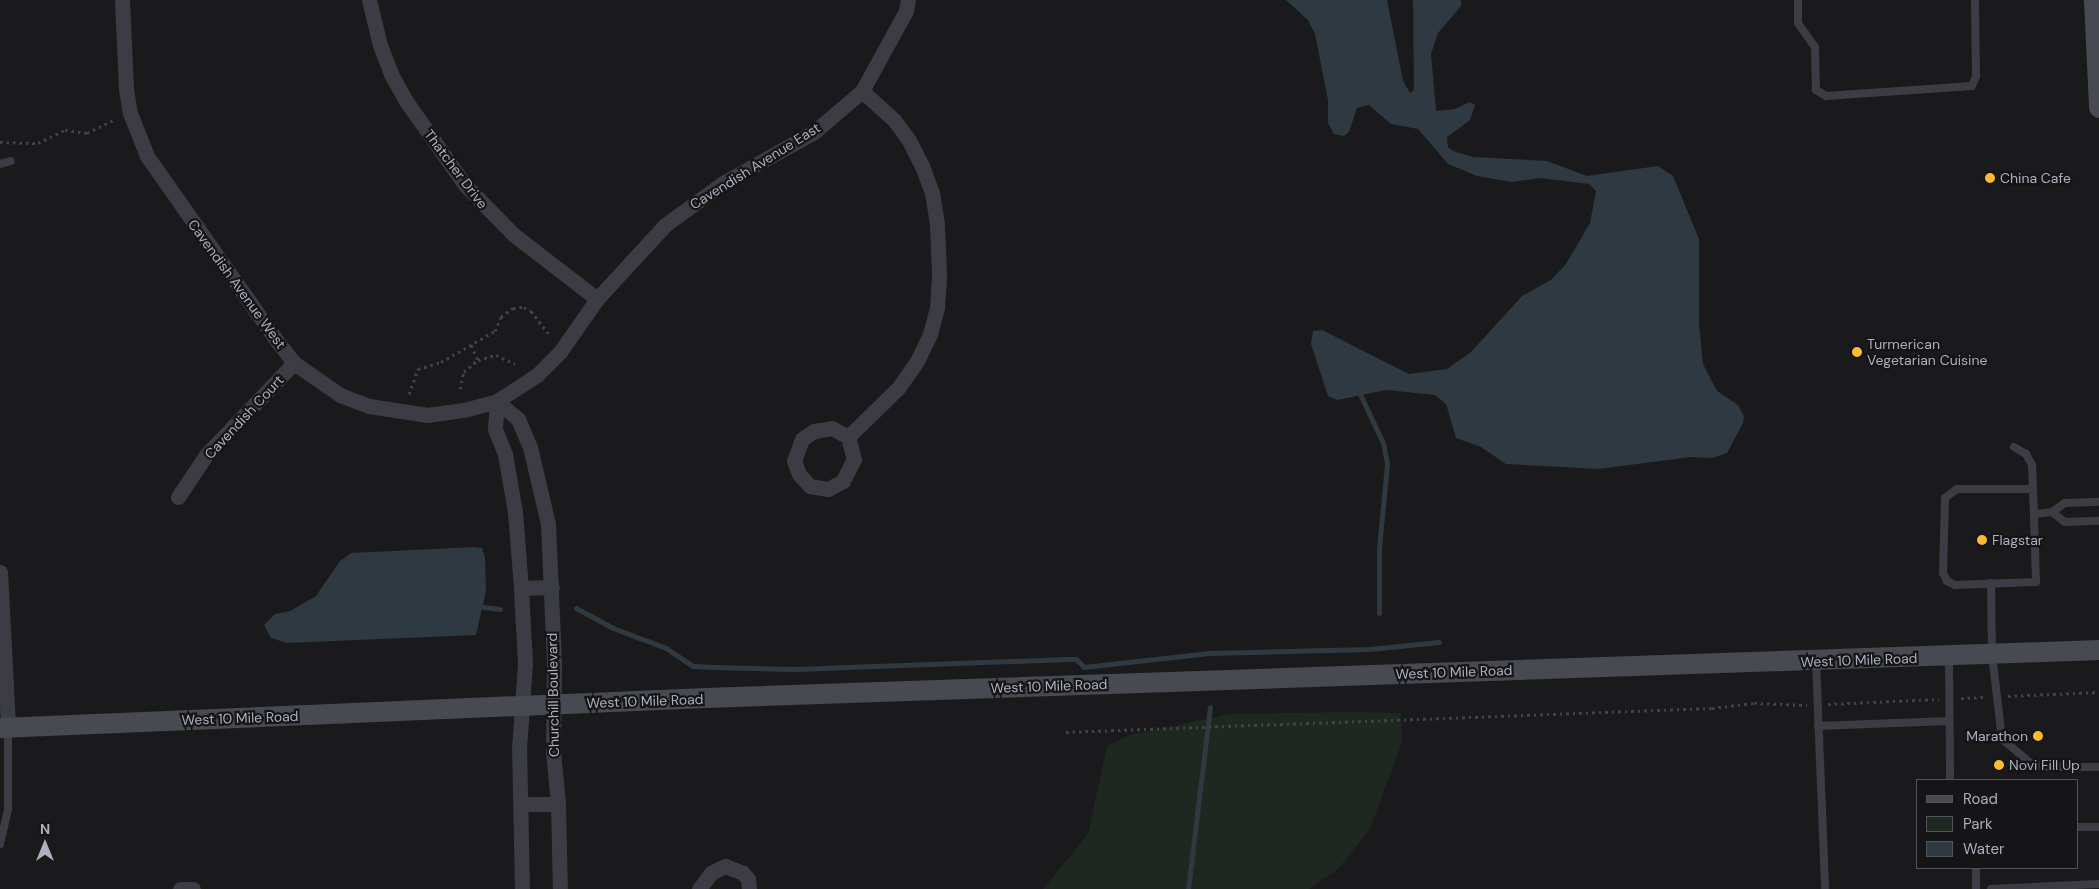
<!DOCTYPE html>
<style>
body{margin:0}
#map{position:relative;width:2099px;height:889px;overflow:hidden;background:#1a1a1c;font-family:"DM Sans",sans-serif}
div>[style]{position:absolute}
.green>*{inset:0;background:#1f2820}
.water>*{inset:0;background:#2e3942}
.stream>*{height:5px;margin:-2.5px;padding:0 2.5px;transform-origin:2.5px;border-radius:2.5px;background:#2e3942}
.path>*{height:3px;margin-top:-1.5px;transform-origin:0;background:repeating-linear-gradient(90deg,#404349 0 2.5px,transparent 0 6.5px)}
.lane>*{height:8px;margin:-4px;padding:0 4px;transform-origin:4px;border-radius:4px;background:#3c3d44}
.street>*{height:15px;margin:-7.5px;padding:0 7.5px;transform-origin:7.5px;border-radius:7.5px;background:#3c3d44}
.secondary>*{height:20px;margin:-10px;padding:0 10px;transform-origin:10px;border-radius:10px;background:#484a52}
.dots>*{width:14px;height:14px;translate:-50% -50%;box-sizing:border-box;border:2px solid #151518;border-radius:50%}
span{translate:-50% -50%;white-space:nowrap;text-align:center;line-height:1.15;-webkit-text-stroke:4.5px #151518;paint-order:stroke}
.street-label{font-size:14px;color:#abb0bd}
.poi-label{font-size:14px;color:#abb0bd}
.left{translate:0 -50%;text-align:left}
.right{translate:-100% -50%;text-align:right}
.legend{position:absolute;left:1916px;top:779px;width:162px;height:90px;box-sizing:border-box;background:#151518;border:1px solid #51535a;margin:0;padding:6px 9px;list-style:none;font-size:15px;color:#abb0bd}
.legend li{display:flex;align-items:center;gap:10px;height:25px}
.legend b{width:25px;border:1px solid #51535a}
.north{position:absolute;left:20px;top:819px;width:50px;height:50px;-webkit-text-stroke:4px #151518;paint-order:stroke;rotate:0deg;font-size:14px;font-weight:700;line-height:20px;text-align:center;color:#abb0bd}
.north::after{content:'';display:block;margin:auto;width:18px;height:22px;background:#abb0bd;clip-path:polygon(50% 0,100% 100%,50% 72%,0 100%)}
</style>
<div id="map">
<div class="green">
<div style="clip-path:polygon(1352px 712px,1401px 713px,1402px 742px,1370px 829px,1338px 869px,1309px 889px,1043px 889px,1088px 834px,1107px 746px,1127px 736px,1229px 714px)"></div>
</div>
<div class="water">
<div style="clip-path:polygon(1286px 0,1387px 0,1403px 81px,1410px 93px,1414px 90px,1413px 0,1461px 0,1461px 6px,1438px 33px,1431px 54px,1436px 111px,1455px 109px,1470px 102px,1475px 105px,1470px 120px,1447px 137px,1448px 147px,1453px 151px,1473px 157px,1547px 161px,1587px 176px,1658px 166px,1673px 176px,1699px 239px,1699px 323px,1703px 364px,1717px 391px,1738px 405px,1744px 416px,1743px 423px,1727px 453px,1712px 458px,1691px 457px,1598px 469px,1506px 464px,1481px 447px,1456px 438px,1446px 404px,1435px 395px,1386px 390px,1337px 400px,1328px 396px,1311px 344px,1313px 331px,1322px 330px,1409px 374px,1447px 369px,1471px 352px,1522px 296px,1551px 280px,1566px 264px,1590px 223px,1596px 191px,1589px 184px,1541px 178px,1512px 182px,1477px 176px,1448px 164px,1418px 129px,1391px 124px,1369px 105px,1357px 108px,1349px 132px,1344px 136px,1334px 134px,1328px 123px,1328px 100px,1315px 34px,1308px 20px)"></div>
<div style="clip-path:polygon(475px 547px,482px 548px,485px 557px,486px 591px,476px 635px,287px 643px,271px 638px,264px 625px,275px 614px,290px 611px,316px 596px,340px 561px,351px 553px)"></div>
</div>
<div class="stream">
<div style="left:1360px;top:394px;width:54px;rotate:64.9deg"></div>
<div style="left:1383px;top:443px;width:21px;rotate:79deg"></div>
<div style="left:1387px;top:464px;width:84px;rotate:95.4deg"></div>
<div style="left:1379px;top:548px;width:65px;rotate:90deg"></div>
<div style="left:483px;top:607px;width:17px;rotate:7deg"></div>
<div style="left:576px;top:608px;width:42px;rotate:28.4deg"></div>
<div style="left:613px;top:628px;width:57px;rotate:20.7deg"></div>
<div style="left:666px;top:648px;width:32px;rotate:34deg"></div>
<div style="left:693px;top:666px;width:20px;rotate:3deg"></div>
<div style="left:713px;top:667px;width:82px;rotate:1.4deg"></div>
<div style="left:795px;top:669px;width:273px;rotate:-2.1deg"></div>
<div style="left:1068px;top:659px;width:8px"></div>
<div style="left:1076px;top:659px;width:11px;rotate:45deg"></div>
<div style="left:1084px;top:667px;width:126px;rotate:-6.4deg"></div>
<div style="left:1209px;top:653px;width:161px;rotate:-1.4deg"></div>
<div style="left:1370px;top:649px;width:69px;rotate:-5.8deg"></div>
<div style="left:1188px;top:889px;width:183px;rotate:-83.1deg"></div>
</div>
<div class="path">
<div style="left:0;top:142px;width:38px;rotate:2deg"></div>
<div style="left:38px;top:143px;width:30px;rotate:-26deg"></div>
<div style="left:65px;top:130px;width:22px;rotate:8deg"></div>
<div style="left:87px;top:133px;width:32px;rotate:-26deg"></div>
<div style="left:471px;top:345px;width:17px;rotate:65deg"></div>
<div style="left:460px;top:389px;width:17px;rotate:-77deg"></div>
<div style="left:464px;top:372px;width:18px;rotate:-41deg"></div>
<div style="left:478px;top:360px;width:19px;rotate:-16deg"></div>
<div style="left:496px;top:355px;width:21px;rotate:25deg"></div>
<div style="left:409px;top:394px;width:27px;rotate:-70deg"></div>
<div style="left:418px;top:369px;width:24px;rotate:-17deg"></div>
<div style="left:441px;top:362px;width:62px;rotate:-29.9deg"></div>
<div style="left:495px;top:331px;width:15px;rotate:-67deg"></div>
<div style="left:501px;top:317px;width:15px;rotate:-37deg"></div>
<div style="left:513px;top:308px;width:11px;rotate:-5deg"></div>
<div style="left:524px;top:307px;width:8px;rotate:30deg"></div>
<div style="left:531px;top:311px;width:28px;rotate:52deg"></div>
<div style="left:2008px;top:696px;width:91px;rotate:-2.5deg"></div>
<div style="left:1961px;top:698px;width:26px;rotate:-2deg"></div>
<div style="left:1828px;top:704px;width:111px;rotate:-2.6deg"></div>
<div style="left:1066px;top:732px;width:646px;rotate:-2.13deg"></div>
<div style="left:1712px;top:708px;width:42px;rotate:-6.8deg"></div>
<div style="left:1754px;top:703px;width:53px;rotate:2.2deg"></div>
</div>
<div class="lane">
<div style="left:1798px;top:0;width:23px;rotate:90deg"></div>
<div style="left:1798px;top:23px;width:29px;rotate:55deg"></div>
<div style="left:1815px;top:47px;width:43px;rotate:88.7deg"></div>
<div style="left:1816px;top:90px;width:12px;rotate:31deg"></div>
<div style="left:1826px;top:96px;width:146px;rotate:-3.9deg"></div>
<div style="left:1972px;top:86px;width:11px;rotate:-68deg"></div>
<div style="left:1976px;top:76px;width:76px;rotate:-90.8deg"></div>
<div style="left:0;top:164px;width:11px;rotate:-15deg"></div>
<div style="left:2014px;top:447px;width:14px;rotate:30deg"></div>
<div style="left:2026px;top:454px;width:13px;rotate:61deg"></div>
<div style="left:2032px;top:465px;width:49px;rotate:87.7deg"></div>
<div style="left:2033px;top:489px;width:76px;rotate:180deg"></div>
<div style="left:1957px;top:489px;width:15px;rotate:143deg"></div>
<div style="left:1945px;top:498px;width:75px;rotate:91.5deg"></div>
<div style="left:1943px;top:573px;width:9px;rotate:63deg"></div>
<div style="left:1947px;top:581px;width:9px;rotate:27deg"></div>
<div style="left:1955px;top:585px;width:81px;rotate:-2.1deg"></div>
<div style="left:2036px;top:582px;width:68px;rotate:-91.7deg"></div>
<div style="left:2034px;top:514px;width:18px;rotate:-6deg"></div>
<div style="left:2052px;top:512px;width:16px;rotate:-35deg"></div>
<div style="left:2065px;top:503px;width:34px;rotate:-2deg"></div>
<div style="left:2052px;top:512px;width:16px;rotate:38deg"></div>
<div style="left:2065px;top:522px;width:34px;rotate:-2deg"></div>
<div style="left:1991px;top:583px;width:71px;rotate:89.2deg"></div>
<div style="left:1992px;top:654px;width:86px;rotate:83.3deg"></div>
<div style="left:2002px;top:739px;width:39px;rotate:40deg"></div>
<div style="left:2032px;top:764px;width:16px;rotate:11deg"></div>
<div style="left:2048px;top:767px;width:51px"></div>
<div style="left:1949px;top:657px;width:123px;rotate:89.5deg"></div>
<div style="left:1816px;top:661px;width:228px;rotate:87.7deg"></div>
<div style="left:1818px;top:726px;width:131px;rotate:-2.2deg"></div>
<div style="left:2078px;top:827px;width:21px"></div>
<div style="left:0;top:844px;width:35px;rotate:-77deg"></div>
<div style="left:8px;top:810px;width:81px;rotate:-90deg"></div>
<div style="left:1976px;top:868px;width:21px;rotate:90deg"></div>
<div style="left:1991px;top:889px;width:108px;rotate:-2.7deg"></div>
</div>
<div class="street">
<div style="left:122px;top:0;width:89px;rotate:87.4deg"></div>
<div style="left:126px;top:89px;width:24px;rotate:81deg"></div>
<div style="left:130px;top:113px;width:46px;rotate:68.4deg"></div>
<div style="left:147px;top:156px;width:226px;rotate:54.9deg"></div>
<div style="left:277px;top:341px;width:28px;rotate:52deg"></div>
<div style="left:294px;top:363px;width:56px;rotate:34.8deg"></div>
<div style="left:340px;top:395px;width:31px;rotate:21deg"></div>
<div style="left:369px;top:406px;width:59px;rotate:8.8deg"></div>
<div style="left:427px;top:415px;width:37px;rotate:-8deg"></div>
<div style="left:464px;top:410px;width:34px;rotate:-15deg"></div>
<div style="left:497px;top:401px;width:48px;rotate:-33deg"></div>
<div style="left:537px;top:375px;width:33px;rotate:-45deg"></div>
<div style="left:560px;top:352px;width:65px;rotate:-55.1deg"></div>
<div style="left:597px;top:299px;width:100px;rotate:-47.4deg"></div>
<div style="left:665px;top:225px;width:72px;rotate:-35.9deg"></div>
<div style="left:723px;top:183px;width:104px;rotate:-29.3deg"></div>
<div style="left:814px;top:132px;width:63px;rotate:-40.5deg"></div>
<div style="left:862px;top:91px;width:91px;rotate:-61.2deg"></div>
<div style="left:906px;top:11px;width:11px;rotate:-80deg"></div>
<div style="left:369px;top:0;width:46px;rotate:76.3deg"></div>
<div style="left:380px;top:45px;width:31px;rotate:69deg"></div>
<div style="left:391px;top:74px;width:31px;rotate:61deg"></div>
<div style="left:406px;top:101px;width:103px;rotate:54.9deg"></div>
<div style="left:465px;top:185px;width:70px;rotate:45.6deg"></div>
<div style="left:514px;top:235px;width:105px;rotate:37.6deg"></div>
<div style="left:848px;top:437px;width:23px;rotate:75deg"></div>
<div style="left:854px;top:459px;width:25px;rotate:117deg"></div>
<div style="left:843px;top:481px;width:17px;rotate:152deg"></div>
<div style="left:828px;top:489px;width:18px;rotate:-171deg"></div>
<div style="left:810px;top:486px;width:16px;rotate:-133deg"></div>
<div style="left:799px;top:474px;width:14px;rotate:-111deg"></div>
<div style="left:794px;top:461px;width:23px;rotate:-70deg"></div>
<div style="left:802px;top:439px;width:14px;rotate:-34deg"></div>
<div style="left:814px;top:431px;width:18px;rotate:-9deg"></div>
<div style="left:832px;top:428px;width:18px;rotate:29deg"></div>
<div style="left:848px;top:437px;width:71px;rotate:-44.4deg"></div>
<div style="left:899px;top:387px;width:32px;rotate:-55deg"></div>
<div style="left:917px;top:361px;width:30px;rotate:-64deg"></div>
<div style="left:930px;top:334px;width:28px;rotate:-75deg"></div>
<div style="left:937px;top:307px;width:32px;rotate:-86deg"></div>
<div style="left:939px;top:275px;width:51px;rotate:-92.2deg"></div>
<div style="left:937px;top:224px;width:31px;rotate:-99deg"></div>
<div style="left:932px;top:193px;width:29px;rotate:-110deg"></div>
<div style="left:922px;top:166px;width:30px;rotate:-117deg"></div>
<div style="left:908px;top:139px;width:24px;rotate:-126deg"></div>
<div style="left:894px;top:120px;width:43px;rotate:-137.8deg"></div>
<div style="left:178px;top:497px;width:50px;rotate:-56.3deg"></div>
<div style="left:206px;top:455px;width:127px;rotate:-46.3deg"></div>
<div style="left:0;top:572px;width:155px;rotate:87deg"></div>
<div style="left:521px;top:588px;width:31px;rotate:-2deg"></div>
<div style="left:521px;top:804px;width:37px"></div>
<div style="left:180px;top:889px;width:13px"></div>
<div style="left:522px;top:889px;width:140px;rotate:-91.2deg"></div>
<div style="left:519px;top:749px;width:86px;rotate:-86deg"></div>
<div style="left:525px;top:663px;width:75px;rotate:-93.1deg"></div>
<div style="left:521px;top:588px;width:76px;rotate:-94.5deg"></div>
<div style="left:515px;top:512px;width:59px;rotate:-99.8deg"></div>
<div style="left:505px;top:454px;width:27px;rotate:-112deg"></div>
<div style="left:495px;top:429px;width:28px;rotate:-86deg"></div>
<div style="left:497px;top:401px;width:28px;rotate:41deg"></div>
<div style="left:518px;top:419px;width:30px;rotate:67deg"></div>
<div style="left:530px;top:447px;width:79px;rotate:76.8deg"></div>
<div style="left:548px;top:524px;width:138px;rotate:87.5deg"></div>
<div style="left:554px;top:662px;width:89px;rotate:90.6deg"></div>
<div style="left:553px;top:751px;width:53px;rotate:84.6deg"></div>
<div style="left:558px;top:804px;width:85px;rotate:88.7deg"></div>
<div style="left:699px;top:889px;width:20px;rotate:-53deg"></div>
<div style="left:711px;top:873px;width:16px;rotate:-27deg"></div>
<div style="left:725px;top:866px;width:19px;rotate:21deg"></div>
<div style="left:743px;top:873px;width:8px;rotate:50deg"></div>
<div style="left:748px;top:879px;width:10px;rotate:84deg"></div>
</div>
<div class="secondary">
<div style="left:2094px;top:0;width:108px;rotate:87.3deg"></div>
<div style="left:0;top:728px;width:707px;rotate:-2.43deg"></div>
<div style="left:706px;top:698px;width:1394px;rotate:-1.97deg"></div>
</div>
<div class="dots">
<div style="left:1990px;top:178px;background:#ffbb2f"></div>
<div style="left:1857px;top:352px;background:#ffbb2f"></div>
<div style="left:1982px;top:540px;background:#ffbb2f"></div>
<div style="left:2038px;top:736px;background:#ffbb2f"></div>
<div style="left:1999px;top:765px;background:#ffbb2f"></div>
</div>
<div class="street-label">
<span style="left:755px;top:166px;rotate:-32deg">Cavendish Avenue East</span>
<span style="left:456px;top:169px;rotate:53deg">Thatcher Drive</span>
<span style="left:237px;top:284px;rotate:54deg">Cavendish Avenue West</span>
<span style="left:244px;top:417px;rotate:-47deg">Cavendish Court</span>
<span style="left:1859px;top:660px;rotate:-2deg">West 10 Mile Road</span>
<span style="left:1454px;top:672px;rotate:-2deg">West 10 Mile Road</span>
<span style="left:1049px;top:686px;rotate:-2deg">West 10 Mile Road</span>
<span style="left:553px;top:695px;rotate:-91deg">Churchill Boulevard</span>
<span style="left:645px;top:701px;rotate:-2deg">West 10 Mile Road</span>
<span style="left:240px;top:718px;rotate:-2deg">West 10 Mile Road</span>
</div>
<div class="poi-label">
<span class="left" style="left:2000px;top:178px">China Cafe</span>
<span class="left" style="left:1867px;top:352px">Turmerican<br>Vegetarian Cuisine</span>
<span class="left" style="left:1992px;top:540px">Flagstar</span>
<span class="right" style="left:2028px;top:736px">Marathon</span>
<span class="left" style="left:2009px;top:765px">Novi Fill Up</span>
</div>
<ul class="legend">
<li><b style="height:6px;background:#484a52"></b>Road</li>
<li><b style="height:14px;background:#1f2820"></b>Park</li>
<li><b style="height:14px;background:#2e3942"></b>Water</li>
</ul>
<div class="north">N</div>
</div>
